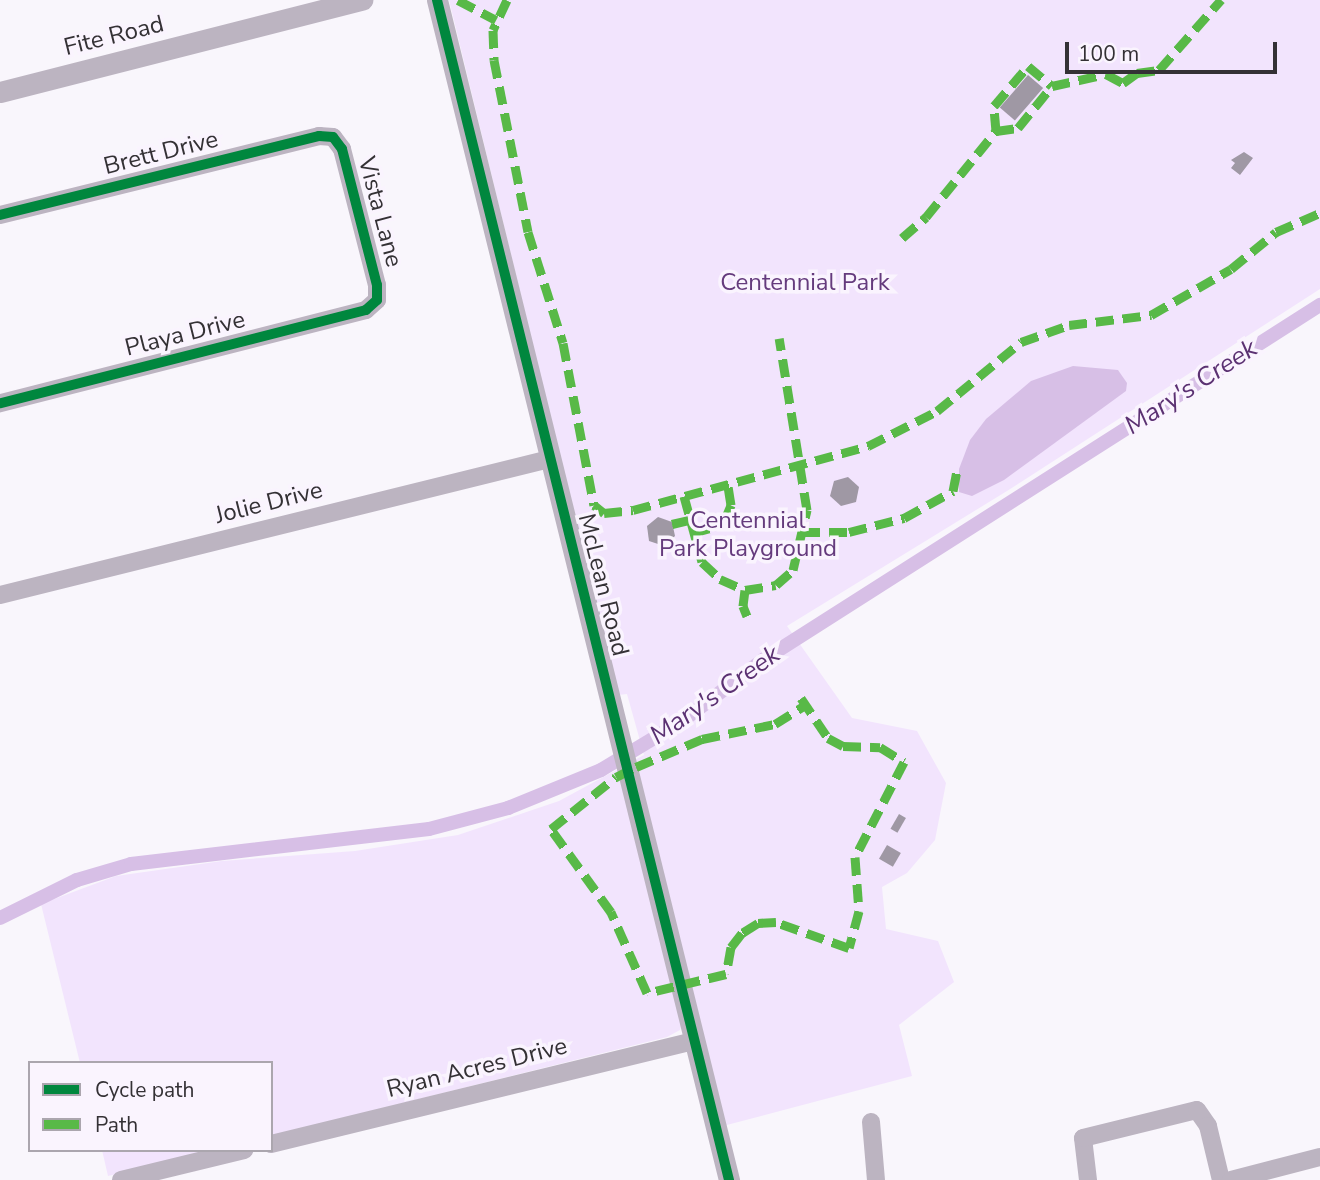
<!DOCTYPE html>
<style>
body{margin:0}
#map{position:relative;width:1320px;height:1180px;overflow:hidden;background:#f9f6fc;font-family:"Nunito Sans",sans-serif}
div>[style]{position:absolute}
.green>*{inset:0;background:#f2e4fd}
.water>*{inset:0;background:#d7bfe6}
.canal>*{height:14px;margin:-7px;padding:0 7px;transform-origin:7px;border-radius:7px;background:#d7bfe6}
.building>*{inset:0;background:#9f98a4;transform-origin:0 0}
.minor>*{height:18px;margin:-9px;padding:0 9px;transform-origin:9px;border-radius:9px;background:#bcb4c1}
.tertiary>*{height:21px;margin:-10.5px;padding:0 10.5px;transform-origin:10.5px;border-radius:10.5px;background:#bcb4c1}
.quiet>*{height:9px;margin-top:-4.5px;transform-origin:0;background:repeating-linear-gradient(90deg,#58b947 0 18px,transparent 0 27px)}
.cycleway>*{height:10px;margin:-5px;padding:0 5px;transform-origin:5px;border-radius:5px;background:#00873e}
span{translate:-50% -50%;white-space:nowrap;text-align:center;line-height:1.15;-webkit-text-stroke:7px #faf4fe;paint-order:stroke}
.street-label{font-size:24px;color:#343135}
.park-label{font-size:24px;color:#653b7d}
.water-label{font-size:26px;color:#5b3172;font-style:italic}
.legend{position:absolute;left:28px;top:1061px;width:245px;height:91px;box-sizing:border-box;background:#faf4fe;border:2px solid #aba6ae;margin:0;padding:9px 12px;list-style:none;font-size:21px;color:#343135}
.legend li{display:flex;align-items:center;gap:14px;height:35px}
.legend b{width:35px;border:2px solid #aba6ae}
.scale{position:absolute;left:1065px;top:42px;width:212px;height:32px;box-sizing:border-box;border:4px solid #343135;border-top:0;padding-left:9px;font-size:21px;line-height:24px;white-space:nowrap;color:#343135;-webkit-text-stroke:5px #faf4fe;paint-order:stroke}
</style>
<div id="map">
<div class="green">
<div style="clip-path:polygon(449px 0,1320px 0,1320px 289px,1007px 491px,787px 626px,852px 718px,917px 731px,946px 783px,935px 840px,907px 873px,882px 887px,886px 929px,938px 941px,954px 982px,899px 1025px,912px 1076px,723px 1126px,682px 1022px,680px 1030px,667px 1037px,271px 1136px,271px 1063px,80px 1063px,41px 904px,116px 876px,222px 861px,355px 851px,458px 835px,559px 801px,644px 755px,627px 694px,618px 695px)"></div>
<div style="clip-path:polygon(102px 1150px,214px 1150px,108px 1176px)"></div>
</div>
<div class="water">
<div style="clip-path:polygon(1073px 366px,1118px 370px,1127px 383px,1126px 391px,1004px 480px,972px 496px,959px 492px,959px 469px,970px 440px,986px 419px,1031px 381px)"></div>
</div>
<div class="canal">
<div style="left:0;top:918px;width:86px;rotate:-26.3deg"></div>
<div style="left:77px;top:880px;width:56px;rotate:-16.5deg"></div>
<div style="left:131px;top:864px;width:300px;rotate:-6.7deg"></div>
<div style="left:429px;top:829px;width:82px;rotate:-14.9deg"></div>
<div style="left:508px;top:808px;width:100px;rotate:-22.2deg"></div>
<div style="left:601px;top:770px;width:93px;rotate:-31deg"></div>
<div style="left:681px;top:722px;width:103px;rotate:-37.1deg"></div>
<div style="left:763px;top:660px;width:661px;rotate:-32.51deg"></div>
</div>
<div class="building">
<div style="left:1028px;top:75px;width:20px;height:43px;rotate:41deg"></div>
<div style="clip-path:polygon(1244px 152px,1253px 158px,1240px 175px,1231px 168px,1235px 163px,1231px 160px)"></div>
<div style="clip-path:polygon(848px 477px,859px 487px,856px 502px,841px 506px,830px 496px,834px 481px)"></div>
<div style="clip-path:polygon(658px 517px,672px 522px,675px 536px,664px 546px,649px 541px,647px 526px)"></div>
<div style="left:899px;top:814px;width:8px;height:17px;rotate:30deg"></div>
<div style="left:887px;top:845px;width:16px;height:16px;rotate:30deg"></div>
</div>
<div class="minor">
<div style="left:0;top:215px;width:329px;rotate:-13.9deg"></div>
<div style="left:319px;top:136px;width:14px;rotate:4deg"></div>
<div style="left:333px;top:137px;width:15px;rotate:53deg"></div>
<div style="left:342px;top:149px;width:140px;rotate:75.6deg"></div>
<div style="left:377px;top:285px;width:15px;rotate:90deg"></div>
<div style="left:377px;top:300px;width:15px;rotate:138deg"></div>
<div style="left:366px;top:310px;width:378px;rotate:165.7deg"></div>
<div style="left:0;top:595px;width:566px;rotate:-13.91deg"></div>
<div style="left:871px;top:1122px;width:58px;rotate:85.1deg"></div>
<div style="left:271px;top:1144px;width:435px;rotate:-13.7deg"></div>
<div style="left:121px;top:1180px;width:127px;rotate:-13.7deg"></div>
<div style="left:1088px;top:1180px;width:42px;rotate:-96.8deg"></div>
<div style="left:1083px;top:1138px;width:117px;rotate:-13.8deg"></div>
<div style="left:1197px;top:1110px;width:19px;rotate:55deg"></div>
<div style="left:1208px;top:1126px;width:56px;rotate:76.5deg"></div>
<div style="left:1231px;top:1180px;width:92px;rotate:-14.5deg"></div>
</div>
<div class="tertiary">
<div style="left:437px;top:0;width:1216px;rotate:76.1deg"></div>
<div style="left:0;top:92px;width:374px;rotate:-14.3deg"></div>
</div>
<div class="quiet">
<div style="left:458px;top:0;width:43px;rotate:27.8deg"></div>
<div style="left:507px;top:0;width:33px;rotate:115deg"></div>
<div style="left:493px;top:30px;width:30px;rotate:88deg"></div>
<div style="left:494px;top:60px;width:175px;rotate:78.8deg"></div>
<div style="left:528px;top:232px;width:116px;rotate:72.5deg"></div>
<div style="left:563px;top:343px;width:165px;rotate:79.2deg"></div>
<div style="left:594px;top:505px;width:13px;rotate:39deg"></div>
<div style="left:604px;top:513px;width:29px;rotate:-6deg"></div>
<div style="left:633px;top:510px;width:244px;rotate:-15.2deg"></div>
<div style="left:868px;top:446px;width:77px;rotate:-26.9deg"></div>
<div style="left:937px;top:411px;width:109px;rotate:-39.4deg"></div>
<div style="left:1021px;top:342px;width:51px;rotate:-19.5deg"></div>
<div style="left:1069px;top:325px;width:83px;rotate:-7deg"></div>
<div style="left:1151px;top:315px;width:92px;rotate:-29.9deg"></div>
<div style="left:1231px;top:269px;width:58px;rotate:-39.4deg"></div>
<div style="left:1276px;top:232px;width:48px;rotate:-23.4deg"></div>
<div style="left:996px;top:131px;width:22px;rotate:-8deg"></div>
<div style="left:1018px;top:128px;width:54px;rotate:-51deg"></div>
<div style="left:902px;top:238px;width:32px;rotate:-41deg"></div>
<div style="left:926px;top:217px;width:111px;rotate:-50.9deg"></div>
<div style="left:996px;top:131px;width:25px;rotate:-95deg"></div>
<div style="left:994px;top:106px;width:52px;rotate:-49.6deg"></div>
<div style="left:1028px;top:66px;width:31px;rotate:40deg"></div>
<div style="left:1052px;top:86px;width:55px;rotate:-12.5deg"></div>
<div style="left:1106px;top:74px;width:19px;rotate:28deg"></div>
<div style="left:1123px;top:83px;width:17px;rotate:-36deg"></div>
<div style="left:1137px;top:73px;width:22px;rotate:-8deg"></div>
<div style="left:1159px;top:70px;width:94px;rotate:-48.5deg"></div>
<div style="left:684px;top:496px;width:68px;rotate:74.7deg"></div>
<div style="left:702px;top:562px;width:25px;rotate:43deg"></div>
<div style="left:720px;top:579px;width:27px;rotate:24deg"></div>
<div style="left:672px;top:524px;width:17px;rotate:-13deg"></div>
<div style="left:802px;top:532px;width:47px"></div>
<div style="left:849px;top:532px;width:57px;rotate:-14.3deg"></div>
<div style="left:904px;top:518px;width:56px;rotate:-28.9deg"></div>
<div style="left:953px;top:491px;width:20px;rotate:-79deg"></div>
<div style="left:692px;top:533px;width:28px;rotate:-15deg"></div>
<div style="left:719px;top:526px;width:11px;rotate:-52deg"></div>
<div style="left:726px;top:517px;width:13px;rotate:-67deg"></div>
<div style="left:731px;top:505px;width:20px;rotate:-99deg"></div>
<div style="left:747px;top:616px;width:11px;rotate:-112deg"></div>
<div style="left:743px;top:606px;width:16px;rotate:-83deg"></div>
<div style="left:745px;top:590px;width:31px;rotate:-9deg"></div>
<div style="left:776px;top:585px;width:23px;rotate:-41deg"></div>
<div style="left:793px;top:570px;width:62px;rotate:-76.9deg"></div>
<div style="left:807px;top:510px;width:174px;rotate:-99.2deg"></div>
<div style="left:801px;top:698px;width:48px;rotate:56deg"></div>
<div style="left:828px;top:738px;width:17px;rotate:28deg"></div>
<div style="left:843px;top:746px;width:37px;rotate:2deg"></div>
<div style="left:880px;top:747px;width:28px;rotate:32deg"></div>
<div style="left:904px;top:762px;width:107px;rotate:117.3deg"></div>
<div style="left:855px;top:857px;width:54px;rotate:85.8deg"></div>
<div style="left:859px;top:911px;width:38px;rotate:105deg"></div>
<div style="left:849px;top:948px;width:77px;rotate:-160.4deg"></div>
<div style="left:776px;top:922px;width:18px;rotate:177deg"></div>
<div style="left:758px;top:923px;width:19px;rotate:148deg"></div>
<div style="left:742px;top:933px;width:18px;rotate:128deg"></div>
<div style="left:731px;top:947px;width:27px;rotate:100deg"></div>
<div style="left:726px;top:974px;width:81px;rotate:166.5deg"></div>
<div style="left:647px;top:993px;width:89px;rotate:-114deg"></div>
<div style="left:611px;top:912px;width:102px;rotate:-125.9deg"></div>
<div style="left:551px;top:829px;width:83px;rotate:-38.7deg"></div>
<div style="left:616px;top:777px;width:22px;rotate:-27deg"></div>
<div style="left:636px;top:767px;width:72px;rotate:-23deg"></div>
<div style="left:702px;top:739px;width:75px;rotate:-11.6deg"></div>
<div style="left:775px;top:724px;width:36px;rotate:-32deg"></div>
</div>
<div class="cycleway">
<div style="left:437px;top:0;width:1216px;rotate:76.1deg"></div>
<div style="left:0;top:215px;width:329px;rotate:-13.9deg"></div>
<div style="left:319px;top:136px;width:14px;rotate:4deg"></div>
<div style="left:333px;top:137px;width:15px;rotate:53deg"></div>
<div style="left:342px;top:149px;width:140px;rotate:75.6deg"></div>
<div style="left:377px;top:285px;width:15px;rotate:90deg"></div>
<div style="left:377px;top:300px;width:15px;rotate:138deg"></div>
<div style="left:366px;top:310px;width:378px;rotate:165.7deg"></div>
</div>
<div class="street-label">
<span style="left:114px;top:36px;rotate:-14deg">Fite Road</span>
<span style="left:161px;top:153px;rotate:-14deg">Brett Drive</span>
<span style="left:380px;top:212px;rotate:75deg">Vista Lane</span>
<span style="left:185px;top:334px;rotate:-14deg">Playa Drive</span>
<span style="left:269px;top:503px;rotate:-14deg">Jolie Drive</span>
<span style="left:603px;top:585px;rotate:76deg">McLean Road</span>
<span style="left:477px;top:1068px;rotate:-14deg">Ryan Acres Drive</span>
</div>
<div class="park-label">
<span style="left:805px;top:283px">Centennial Park</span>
<span style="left:748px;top:535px">Centennial<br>Park Playground</span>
</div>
<div class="water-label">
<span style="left:1191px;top:387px;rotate:-33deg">Mary's Creek</span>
<span style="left:715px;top:695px;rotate:-35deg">Mary's Creek</span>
</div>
<ul class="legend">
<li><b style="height:9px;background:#00873e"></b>Cycle path</li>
<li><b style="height:9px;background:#58b947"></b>Path</li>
</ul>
<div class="scale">100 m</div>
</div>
